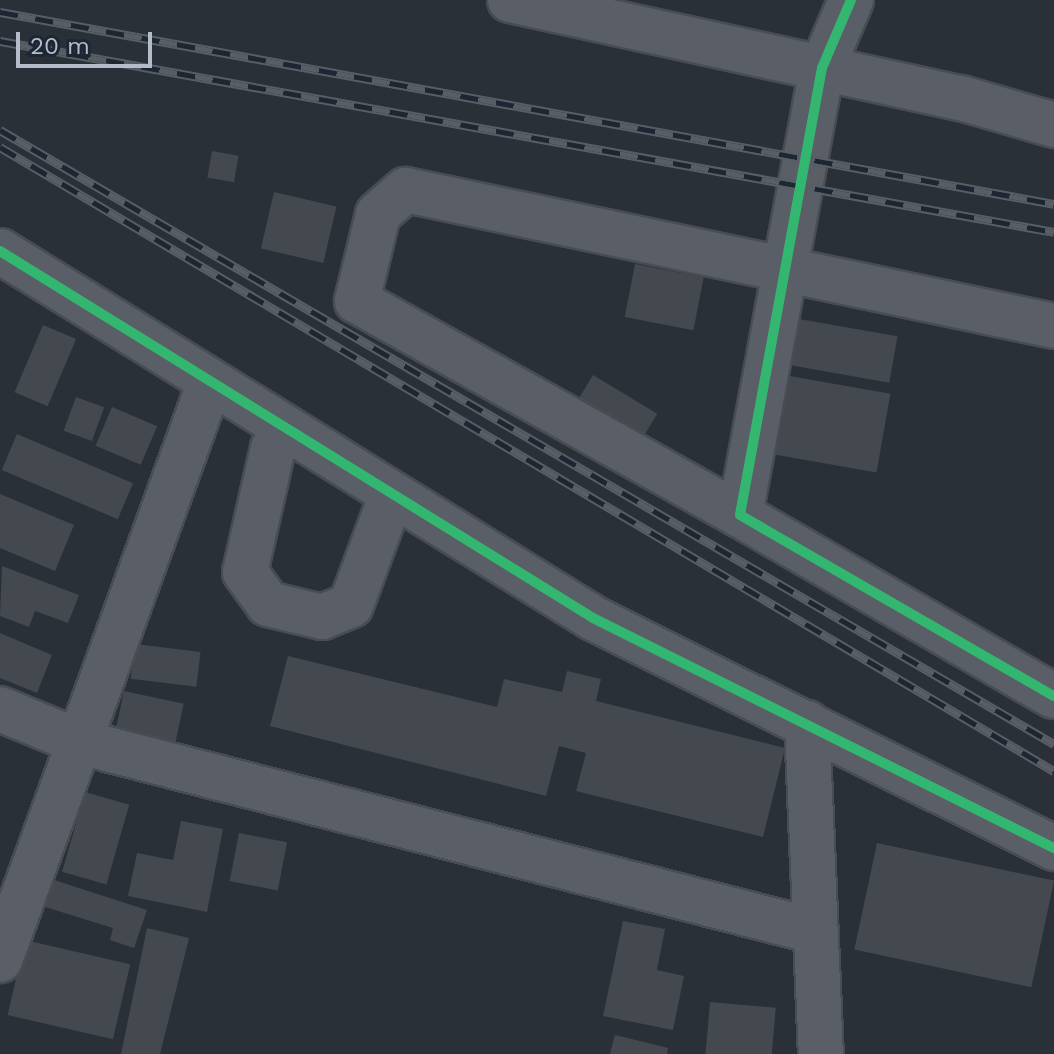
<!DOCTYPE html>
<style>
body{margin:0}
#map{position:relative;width:1054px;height:1054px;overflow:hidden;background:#2a3038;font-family:"Work Sans",sans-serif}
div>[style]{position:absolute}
.building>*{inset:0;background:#444950;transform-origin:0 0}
.roads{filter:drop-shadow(2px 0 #484c53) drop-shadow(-2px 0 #484c53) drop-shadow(0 2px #484c53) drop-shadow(0 -2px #484c53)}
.minor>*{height:44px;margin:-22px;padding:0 22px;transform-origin:22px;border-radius:22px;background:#5a5e66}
.rail>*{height:9px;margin-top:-4.5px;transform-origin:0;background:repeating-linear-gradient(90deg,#1d2633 0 18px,#595d64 0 36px);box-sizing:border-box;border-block:2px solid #595d64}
.cycleway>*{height:10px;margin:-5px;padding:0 5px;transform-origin:5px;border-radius:5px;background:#33b770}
span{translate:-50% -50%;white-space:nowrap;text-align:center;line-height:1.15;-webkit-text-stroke:7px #1d2633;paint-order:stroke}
.scale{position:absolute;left:16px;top:32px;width:136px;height:36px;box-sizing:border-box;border:4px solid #b4bcc9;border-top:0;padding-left:10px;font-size:24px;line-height:28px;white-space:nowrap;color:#b4bcc9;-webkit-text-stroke:6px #1d2633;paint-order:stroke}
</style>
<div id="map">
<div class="building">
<div style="left:212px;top:151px;width:27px;height:27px;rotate:10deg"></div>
<div style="left:274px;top:192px;width:64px;height:58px;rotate:13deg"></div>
<div style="left:635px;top:264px;width:70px;height:54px;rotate:11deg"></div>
<div style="left:799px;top:319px;width:100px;height:47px;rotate:10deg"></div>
<div style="left:43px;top:325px;width:36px;height:73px;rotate:23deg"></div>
<div style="left:593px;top:375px;width:75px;height:39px;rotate:31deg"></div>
<div style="left:784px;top:375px;width:108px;height:80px;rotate:10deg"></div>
<div style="left:76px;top:397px;width:30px;height:36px;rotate:20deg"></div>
<div style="left:112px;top:407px;width:49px;height:42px;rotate:23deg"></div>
<div style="left:17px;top:434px;width:126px;height:39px;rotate:23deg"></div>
<div style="clip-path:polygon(0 494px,74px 525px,55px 571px,0 548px)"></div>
<div style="clip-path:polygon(2px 566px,79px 595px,68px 623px,35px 611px,29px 627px,0 616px)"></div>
<div style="clip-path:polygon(0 633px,52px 655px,37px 693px,0 678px)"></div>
<div style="left:135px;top:644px;width:66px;height:35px;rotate:7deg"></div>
<div style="clip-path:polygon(288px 656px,497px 707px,504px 679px,562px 692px,567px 671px,601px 679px,596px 701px,785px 748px,763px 837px,576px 791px,586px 753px,559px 746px,546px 796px,270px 726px)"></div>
<div style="left:124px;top:691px;width:61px;height:45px;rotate:12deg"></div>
<div style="left:85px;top:792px;width:46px;height:83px;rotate:16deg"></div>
<div style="clip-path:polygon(181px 821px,223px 829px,207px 912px,128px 896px,137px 853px,173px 860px)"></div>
<div style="left:239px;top:833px;width:49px;height:49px;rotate:11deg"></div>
<div style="left:877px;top:843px;width:181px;height:109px;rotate:12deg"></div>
<div style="clip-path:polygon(51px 879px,147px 910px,134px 948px,110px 940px,113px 928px,42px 906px)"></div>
<div style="clip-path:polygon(623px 921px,665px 929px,657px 970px,684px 976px,673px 1030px,603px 1016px)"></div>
<div style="clip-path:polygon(147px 928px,189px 938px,160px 1054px,121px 1054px)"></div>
<div style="left:25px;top:940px;width:108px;height:77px;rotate:13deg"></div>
<div style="left:710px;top:1002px;width:66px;height:52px;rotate:5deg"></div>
<div style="clip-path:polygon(615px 1035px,668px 1048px,667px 1054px,610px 1054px)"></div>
</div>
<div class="roads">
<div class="minor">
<div style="left:510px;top:0;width:462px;rotate:12.3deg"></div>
<div style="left:961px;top:98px;width:97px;rotate:16.2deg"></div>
<div style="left:851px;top:0;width:74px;rotate:113.1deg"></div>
<div style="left:822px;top:68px;width:454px;rotate:100.4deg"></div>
<div style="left:740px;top:515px;width:362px;rotate:30deg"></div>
<div style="left:0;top:251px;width:697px;rotate:31.75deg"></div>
<div style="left:593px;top:618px;width:515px;rotate:26.52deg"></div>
<div style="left:286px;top:428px;width:24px;rotate:123deg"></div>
<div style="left:273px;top:448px;width:127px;rotate:102.7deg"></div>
<div style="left:245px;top:572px;width:39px;rotate:54deg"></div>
<div style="left:268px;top:604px;width:56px;rotate:13.5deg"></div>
<div style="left:322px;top:617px;width:31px;rotate:-22deg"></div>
<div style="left:351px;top:605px;width:118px;rotate:-69.7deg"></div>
<div style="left:740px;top:515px;width:439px;rotate:-150.8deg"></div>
<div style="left:357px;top:301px;width:89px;rotate:-76.4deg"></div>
<div style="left:378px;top:214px;width:37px;rotate:-41deg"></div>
<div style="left:406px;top:190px;width:662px;rotate:11.85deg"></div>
<div style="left:0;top:709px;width:87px;rotate:22.4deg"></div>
<div style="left:80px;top:742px;width:758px;rotate:14.44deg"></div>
<div style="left:807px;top:723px;width:331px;rotate:87.6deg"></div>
<div style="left:0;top:960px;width:615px;rotate:-70.03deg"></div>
</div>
</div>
<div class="rail">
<div style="left:0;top:12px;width:1071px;rotate:10.32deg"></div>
<div style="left:0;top:41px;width:1071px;rotate:10.27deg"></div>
<div style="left:0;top:130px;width:1220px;rotate:30.22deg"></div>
<div style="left:0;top:147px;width:1225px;rotate:30.63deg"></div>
</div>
<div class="cycleway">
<div style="left:851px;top:0;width:74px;rotate:113.1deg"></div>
<div style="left:822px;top:68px;width:454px;rotate:100.4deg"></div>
<div style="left:740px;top:515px;width:362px;rotate:30deg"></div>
<div style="left:0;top:251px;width:697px;rotate:31.75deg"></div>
<div style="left:593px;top:618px;width:515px;rotate:26.52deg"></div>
</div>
<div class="scale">20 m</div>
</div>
